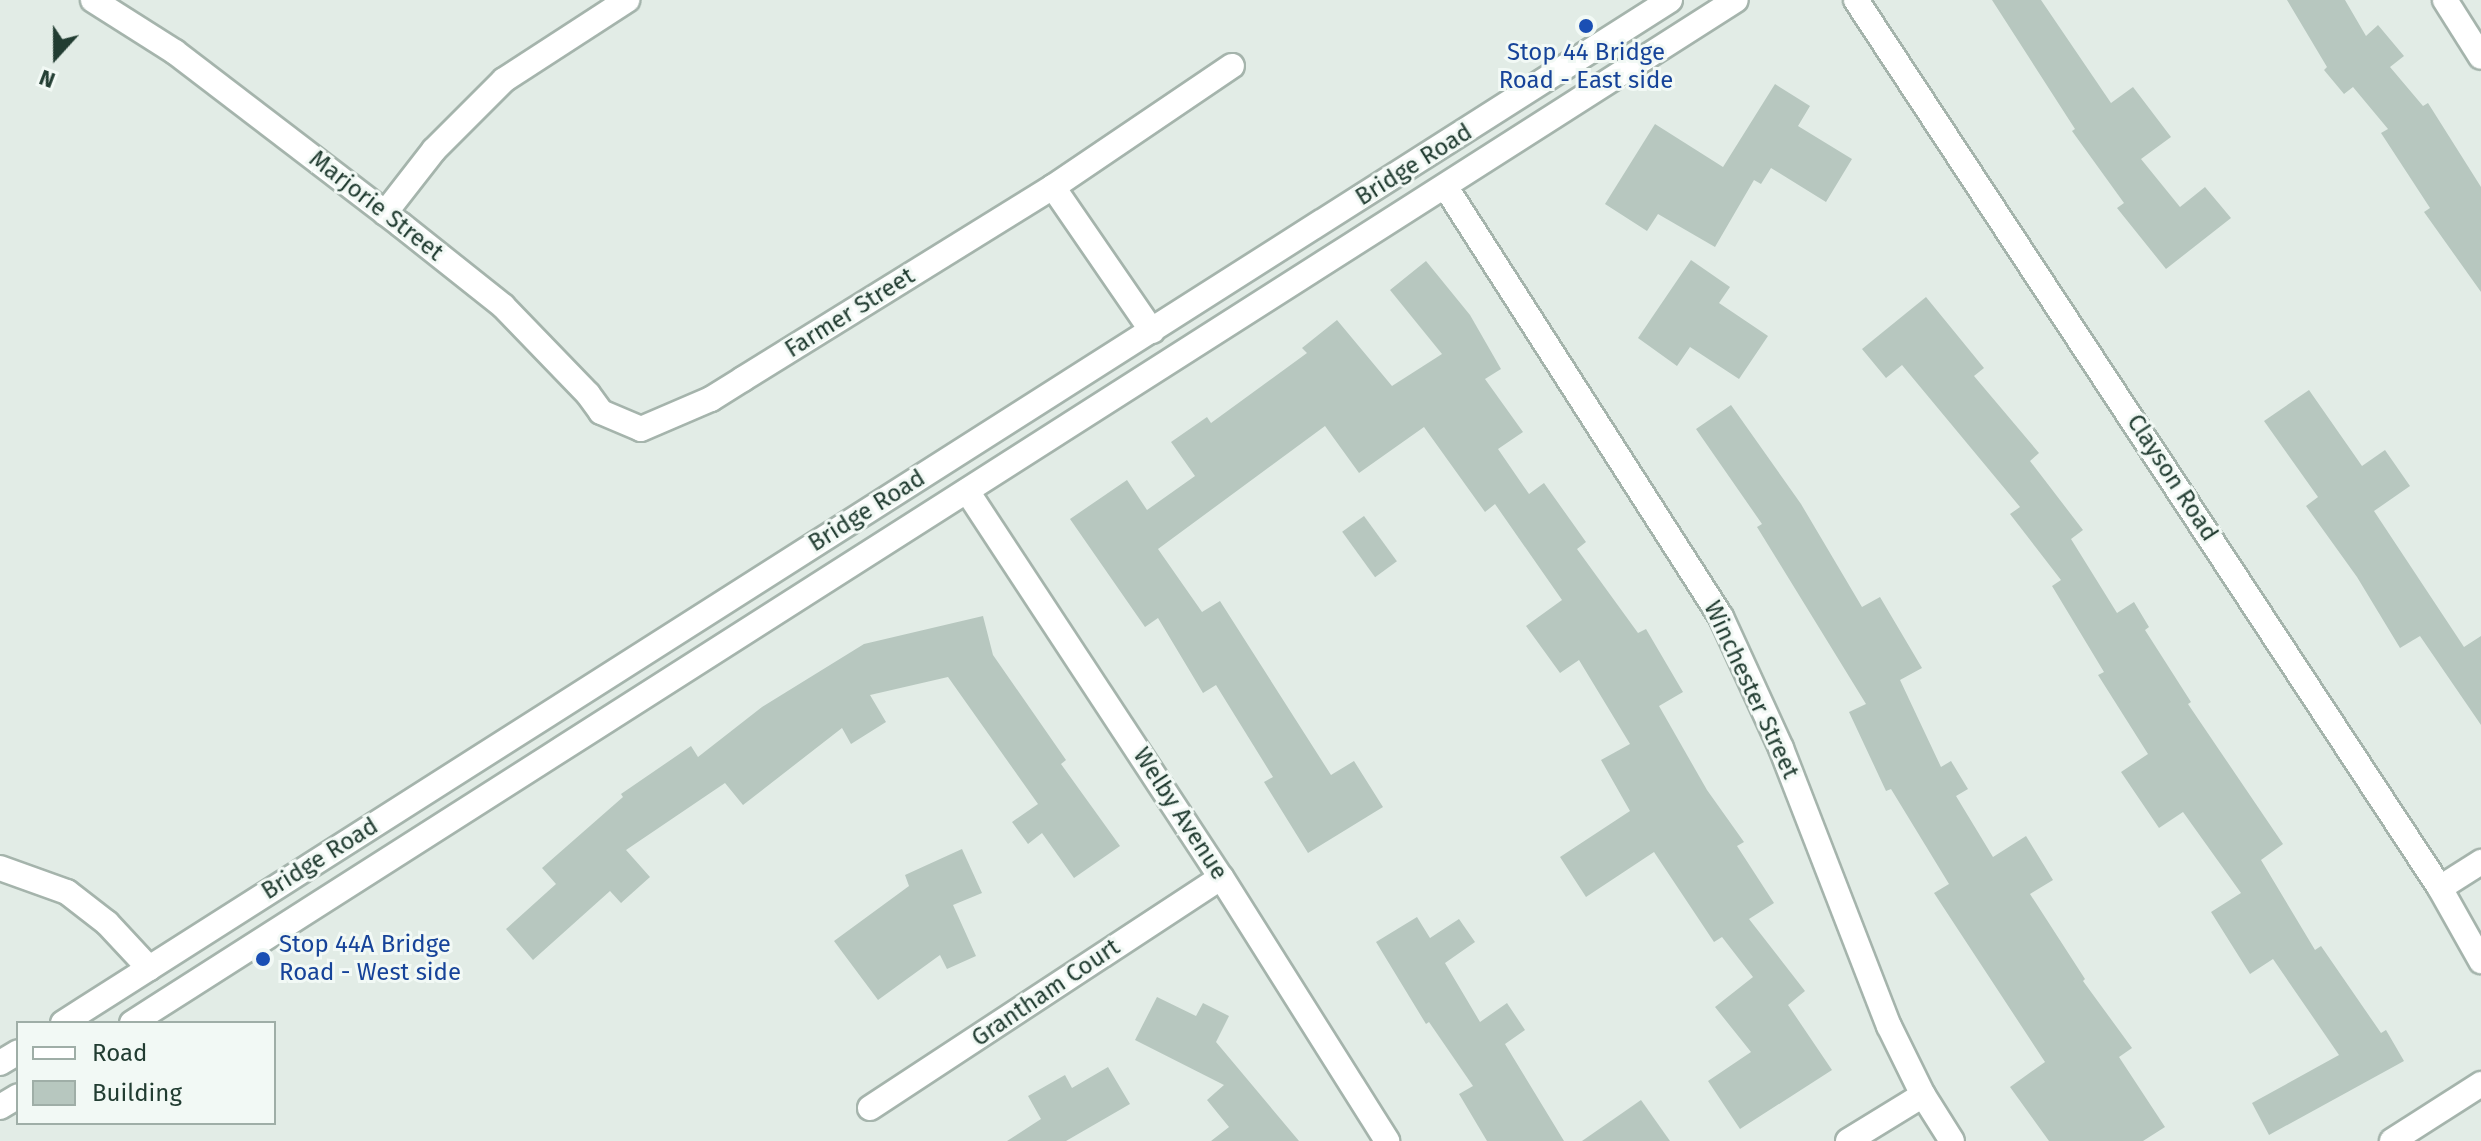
<!DOCTYPE html>
<style>
body{margin:0}
#map{position:relative;width:2481px;height:1141px;overflow:hidden;background:#e2ece6;font-family:"Fira Sans",sans-serif}
div>[style]{position:absolute}
.building>*{inset:0;background:#b7c7bf;transform-origin:0 0}
.roads{filter:drop-shadow(2px 0 #a5b4ac) drop-shadow(-2px 0 #a5b4ac) drop-shadow(0 2px #a5b4ac) drop-shadow(0 -2px #a5b4ac)}
.street>*{height:24px;margin:-12px;padding:0 12px;transform-origin:12px;border-radius:12px;background:#fff}
.secondary>*{height:24px;margin:-12px;padding:0 12px;transform-origin:12px;border-radius:12px;background:#fff}
.dots>*{width:22px;height:22px;translate:-50% -50%;box-sizing:border-box;border:4px solid #f2f9f5;border-radius:50%}
span{translate:-50% -50%;white-space:nowrap;text-align:center;line-height:1.15;-webkit-text-stroke:6px #f2f9f5;paint-order:stroke}
.transit-label{font-size:24px;color:#164399}
.left{translate:0 -50%;text-align:left}
.street-label{font-size:24px;color:#223d32}
.legend{position:absolute;left:16px;top:1021px;width:260px;height:104px;box-sizing:border-box;background:#f2f9f5;border:2px solid #9faea7;margin:0;padding:10px 14px;list-style:none;font-size:24px;color:#223d32}
.legend li{display:flex;align-items:center;gap:16px;height:40px}
.legend b{width:40px;border:2px solid #9faea7}
.north{position:absolute;left:16px;top:16px;width:80px;height:80px;-webkit-text-stroke:6px #f2f9f5;paint-order:stroke;rotate:201deg;font-size:22px;font-weight:700;line-height:32px;text-align:center;color:#223d32}
.north::after{content:'';display:block;margin:auto;width:28px;height:36px;background:#223d32;clip-path:polygon(50% 0,100% 100%,50% 72%,0 100%)}
</style>
<div id="map">
<div class="building">
<div style="clip-path:polygon(1992px 0,2041px 0,2111px 103px,2133px 87px,2171px 137px,2141px 159px,2180px 207px,2205px 187px,2231px 218px,2166px 269px,2117px 208px,2124px 203px,2072px 131px,2075px 129px)"></div>
<div style="clip-path:polygon(2287px 0,2345px 0,2366px 36px,2378px 25px,2404px 56px,2390px 67px,2423px 106px,2428px 103px,2481px 187px,2481px 292px,2424px 212px,2430px 208px,2381px 133px,2388px 129px,2353px 87px,2344px 94px,2324px 70px,2327px 67px)"></div>
<div style="clip-path:polygon(1775px 84px,1810px 106px,1798px 126px,1852px 159px,1826px 202px,1771px 168px,1761px 184px,1754px 180px,1715px 247px,1658px 214px,1647px 231px,1605px 204px,1655px 124px,1723px 167px)"></div>
<div style="clip-path:polygon(1691px 260px,1730px 287px,1719px 303px,1768px 336px,1739px 379px,1690px 347px,1677px 366px,1638px 338px)"></div>
<div style="clip-path:polygon(1426px 261px,1470px 315px,1501px 369px,1485px 379px,1523px 432px,1498px 449px,1529px 494px,1544px 483px,1586px 542px,1577px 549px,1638px 633px,1646px 629px,1683px 692px,1659px 706px,1707px 790px,1744px 842px,1737px 846px,1774px 903px,1749px 919px,1805px 991px,1788px 1005px,1832px 1070px,1740px 1129px,1708px 1081px,1751px 1052px,1715px 1007px,1753px 977px,1722px 937px,1714px 942px,1654px 852px,1586px 897px,1560px 857px,1630px 811px,1601px 760px,1630px 744px,1579px 660px,1560px 673px,1526px 626px,1562px 600px,1495px 504px,1485px 512px,1424px 427px,1359px 473px,1325px 426px,1158px 549px,1202px 612px,1220px 601px,1331px 775px,1354px 761px,1383px 807px,1308px 853px,1264px 782px,1273px 777px,1216px 685px,1203px 693px,1158px 618px,1145px 627px,1070px 519px,1127px 480px,1147px 510px,1195px 476px,1171px 442px,1207px 417px,1211px 423px,1307px 353px,1302px 348px,1337px 320px,1392px 386px,1442px 354px,1390px 290px)"></div>
<div style="clip-path:polygon(1926px 297px,1984px 368px,1974px 376px,2039px 453px,2030px 461px,2083px 530px,2071px 539px,2117px 613px,2134px 602px,2149px 627px,2145px 630px,2191px 702px,2188px 704px,2283px 844px,2261px 860px,2315px 950px,2321px 946px,2381px 1033px,2386px 1030px,2404px 1061px,2269px 1135px,2252px 1103px,2339px 1055px,2273px 959px,2250px 974px,2211px 912px,2241px 893px,2183px 812px,2159px 828px,2121px 772px,2148px 754px,2098px 675px,2104px 672px,2052px 586px,2061px 580px,2010px 514px,2020px 507px,1902px 365px,1886px 378px,1862px 349px)"></div>
<div style="clip-path:polygon(2309px 390px,2362px 466px,2385px 450px,2410px 486px,2374px 511px,2464px 647px,2481px 636px,2481px 725px,2420px 636px,2400px 648px,2357px 577px,2306px 506px,2318px 497px,2264px 421px)"></div>
<div style="clip-path:polygon(1731px 405px,1801px 504px,1862px 607px,1880px 597px,1922px 668px,1900px 680px,1941px 767px,1951px 761px,1968px 789px,1956px 796px,1993px 857px,2026px 836px,2053px 880px,2030px 894px,2085px 979px,2083px 981px,2132px 1048px,2119px 1057px,2165px 1127px,2143px 1141px,2049px 1141px,2010px 1087px,2045px 1062px,1934px 893px,1949px 884px,1891px 789px,1886px 791px,1849px 712px,1866px 704px,1757px 527px,1762px 524px,1696px 429px)"></div>
<div style="left:1364px;top:516px;width:56px;height:27px;rotate:54deg"></div>
<div style="clip-path:polygon(983px 616px,993px 655px,1066px 760px,1061px 764px,1120px 846px,1074px 878px,1042px 833px,1028px 844px,1012px 822px,1038px 804px,948px 677px,870px 695px,886px 722px,851px 744px,842px 728px,743px 805px,725px 783px,626px 850px,650px 877px,621px 903px,610px 891px,533px 960px,506px 929px,556px 884px,542px 868px,623px 797px,621px 794px,691px 746px,698px 757px,762px 707px,864px 644px)"></div>
<div style="clip-path:polygon(962px 849px,982px 893px,953px 905px,976px 956px,947px 969px,940px 955px,878px 1000px,834px 941px,909px 886px,905px 875px)"></div>
<div style="clip-path:polygon(1417px 917px,1430px 938px,1459px 919px,1475px 942px,1445px 963px,1480px 1022px,1507px 1003px,1525px 1030px,1505px 1044px,1564px 1141px,1487px 1141px,1459px 1094px,1473px 1086px,1429px 1022px,1426px 1024px,1376px 942px)"></div>
<div style="clip-path:polygon(1157px 997px,1196px 1016px,1203px 1003px,1229px 1016px,1216px 1042px,1299px 1141px,1211px 1141px,1229px 1127px,1207px 1100px,1224px 1085px,1135px 1040px)"></div>
<div style="clip-path:polygon(1108px 1067px,1130px 1104px,1066px 1141px,1007px 1141px,1041px 1119px,1028px 1096px,1065px 1075px,1072px 1088px)"></div>
<div style="clip-path:polygon(1641px 1100px,1670px 1141px,1582px 1141px)"></div>
</div>
<div class="roads">
<div class="street">
<div style="left:93px;top:0;width:97px;rotate:32.4deg"></div>
<div style="left:175px;top:52px;width:283px;rotate:37.4deg"></div>
<div style="left:400px;top:224px;width:132px;rotate:38.5deg"></div>
<div style="left:503px;top:306px;width:122px;rotate:46deg"></div>
<div style="left:588px;top:394px;width:22px;rotate:54deg"></div>
<div style="left:601px;top:412px;width:43px;rotate:23deg"></div>
<div style="left:641px;top:429px;width:76px;rotate:-23.2deg"></div>
<div style="left:711px;top:399px;width:38px;rotate:-32deg"></div>
<div style="left:743px;top:379px;width:365px;rotate:-31.8deg"></div>
<div style="left:1053px;top:187px;width:216px;rotate:-34.1deg"></div>
<div style="left:2445px;top:0;width:67px;rotate:57.7deg"></div>
<div style="left:1445px;top:186px;width:512px;rotate:57.37deg"></div>
<div style="left:1721px;top:617px;width:144px;rotate:65.4deg"></div>
<div style="left:1781px;top:748px;width:298px;rotate:68.8deg"></div>
<div style="left:1889px;top:1026px;width:77px;rotate:63.8deg"></div>
<div style="left:1923px;top:1095px;width:54px;rotate:57.8deg"></div>
<div style="left:1053px;top:187px;width:175px;rotate:55.5deg"></div>
<div style="left:385px;top:213px;width:80px;rotate:-52.1deg"></div>
<div style="left:434px;top:150px;width:99px;rotate:-45deg"></div>
<div style="left:504px;top:80px;width:147px;rotate:-33deg"></div>
<div style="left:967px;top:491px;width:462px;rotate:56.7deg"></div>
<div style="left:1221px;top:877px;width:312px;rotate:57.8deg"></div>
<div style="left:0;top:868px;width:71px;rotate:19.7deg"></div>
<div style="left:67px;top:892px;width:51px;rotate:37.8deg"></div>
<div style="left:107px;top:923px;width:62px;rotate:47deg"></div>
<div style="left:2440px;top:888px;width:49px;rotate:-32.4deg"></div>
<div style="left:870px;top:1108px;width:420px;rotate:-33.3deg"></div>
<div style="left:1848px;top:1141px;width:88px;rotate:-31.5deg"></div>
<div style="left:2392px;top:1141px;width:106px;rotate:-32.6deg"></div>
</div>
<div class="secondary">
<div style="left:1856px;top:0;width:1063px;rotate:56.67deg"></div>
<div style="left:2440px;top:888px;width:84px;rotate:60.7deg"></div>
<div style="left:63px;top:1023px;width:1905px;rotate:-32.48deg"></div>
<div style="left:132px;top:1023px;width:1902px;rotate:-32.53deg"></div>
<div style="left:0;top:1063px;width:21px;rotate:-31deg"></div>
<div style="left:0;top:1107px;width:21px;rotate:-31deg"></div>
</div>
</div>
<div class="dots">
<div style="left:1586px;top:26px;background:#1a4fb4"></div>
<div style="left:263px;top:959px;background:#1a4fb4"></div>
</div>
<div class="transit-label">
<span style="left:1586px;top:67px">Stop 44 Bridge<br>Road - East side</span>
<span class="left" style="left:279px;top:959px">Stop 44A Bridge<br>Road - West side</span>
</div>
<div class="street-label">
<span style="left:1414px;top:165px;rotate:-32deg">Bridge Road</span>
<span style="left:376px;top:206px;rotate:38deg">Marjorie Street</span>
<span style="left:850px;top:313px;rotate:-32deg">Farmer Street</span>
<span style="left:2172px;top:478px;rotate:57deg">Clayson Road</span>
<span style="left:867px;top:511px;rotate:-32deg">Bridge Road</span>
<span style="left:1751px;top:690px;rotate:65deg">Winchester Street</span>
<span style="left:1180px;top:814px;rotate:57deg">Welby Avenue</span>
<span style="left:320px;top:859px;rotate:-32deg">Bridge Road</span>
<span style="left:1046px;top:993px;rotate:-34deg">Grantham Court</span>
</div>
<ul class="legend">
<li><b style="height:10px;background:#fff"></b>Road</li>
<li><b style="height:22px;background:#b7c7bf"></b>Building</li>
</ul>
<div class="north">N</div>
</div>
